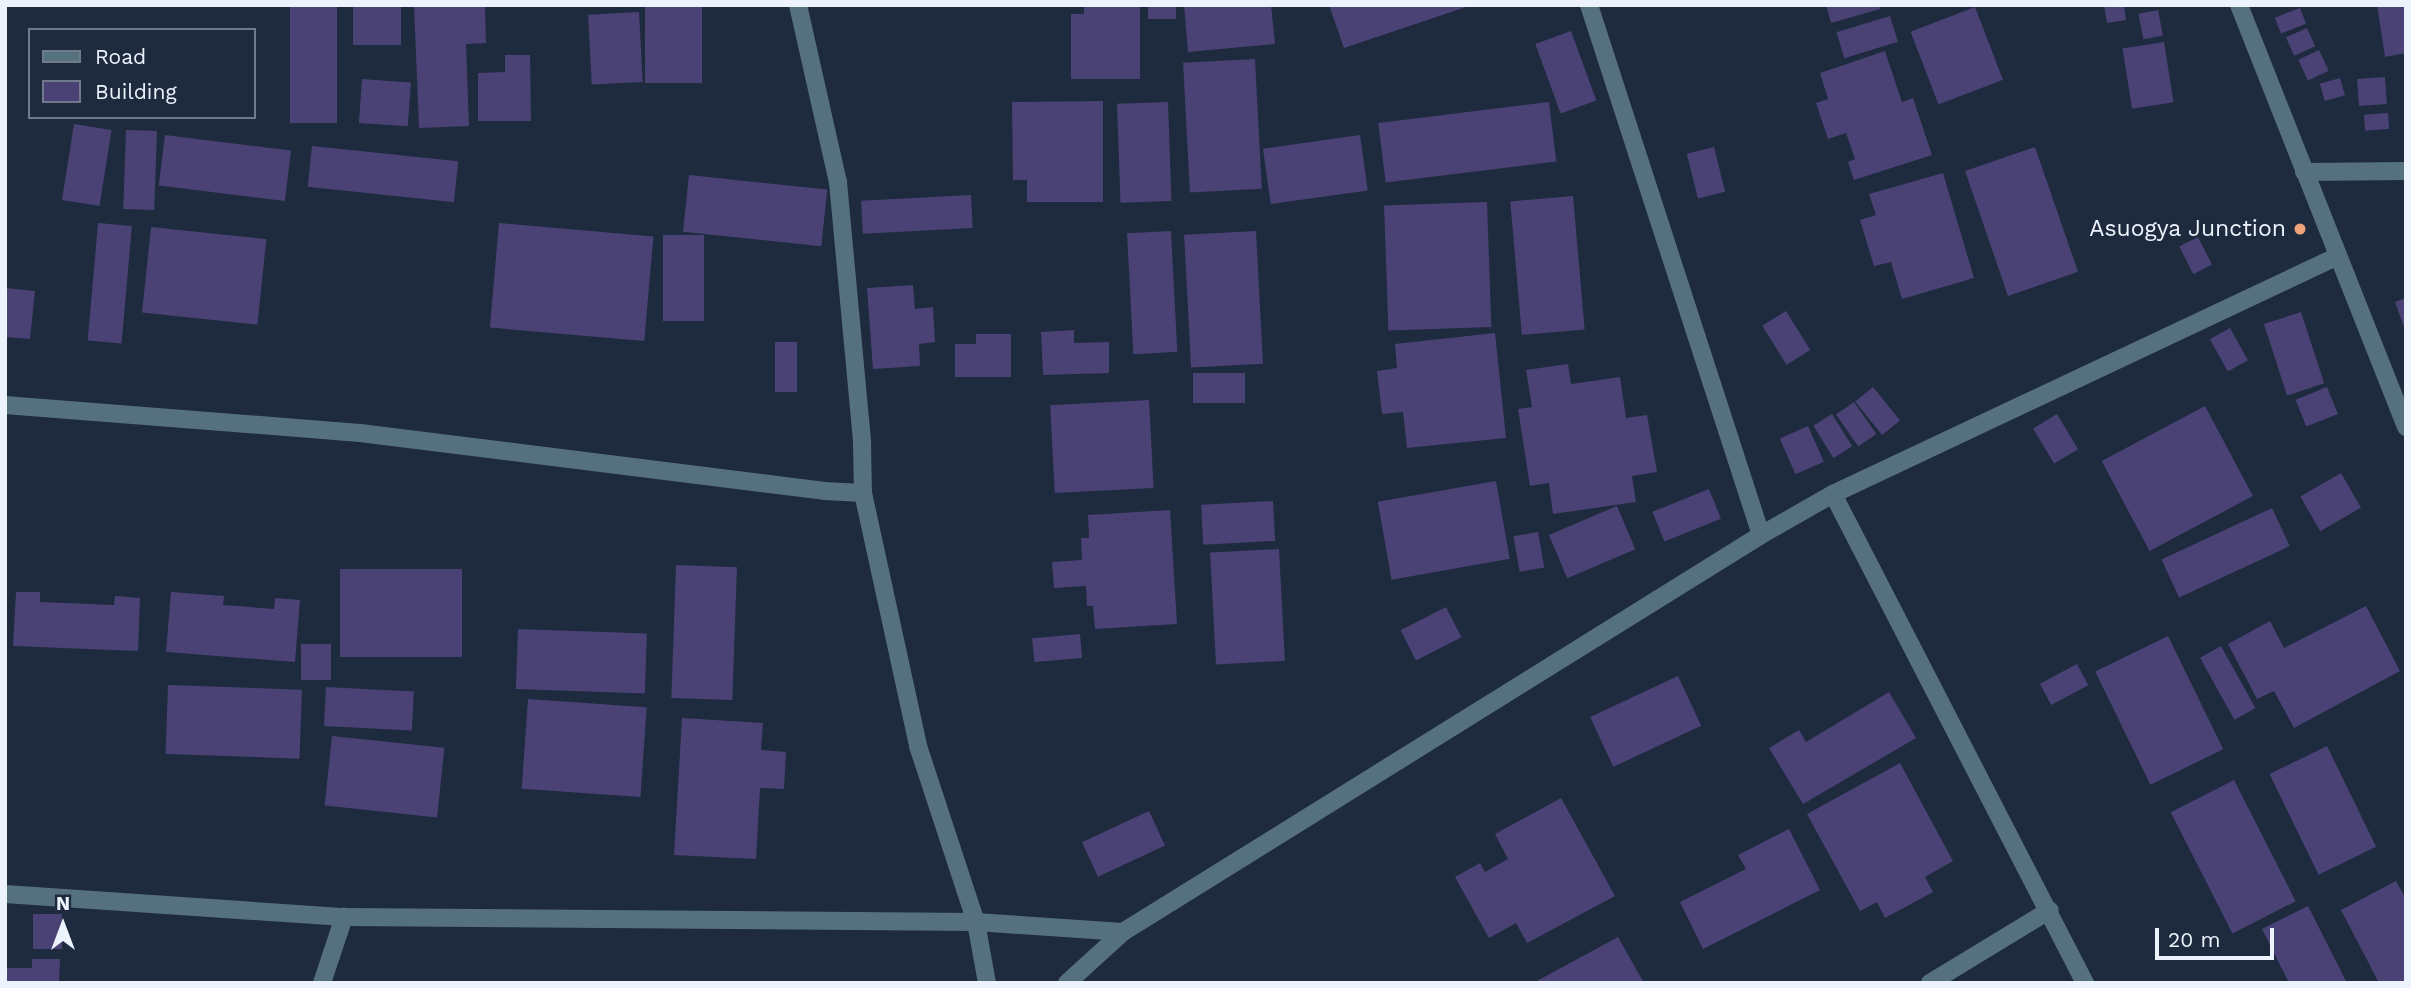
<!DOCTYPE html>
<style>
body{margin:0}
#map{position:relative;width:2411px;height:988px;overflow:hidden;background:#1e2a3d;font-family:"Work Sans",sans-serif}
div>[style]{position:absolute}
.building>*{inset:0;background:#4a4275;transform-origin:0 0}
.minor>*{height:18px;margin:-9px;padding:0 9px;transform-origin:9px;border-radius:9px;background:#56717e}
.dots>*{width:19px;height:19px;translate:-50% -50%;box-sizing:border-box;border:4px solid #1e2a3d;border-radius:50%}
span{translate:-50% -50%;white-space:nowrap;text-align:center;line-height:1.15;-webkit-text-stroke:5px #1e2a3d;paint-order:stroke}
.poi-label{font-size:23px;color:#ecf3fd}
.right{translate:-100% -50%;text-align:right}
.frame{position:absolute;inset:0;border:7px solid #ecf3fd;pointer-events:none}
.legend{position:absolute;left:28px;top:28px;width:228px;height:91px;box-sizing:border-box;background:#1e2a3d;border:2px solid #707a8a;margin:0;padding:9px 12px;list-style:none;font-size:21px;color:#ecf3fd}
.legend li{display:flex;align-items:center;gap:14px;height:35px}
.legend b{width:35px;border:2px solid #707a8a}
.north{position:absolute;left:28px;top:890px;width:70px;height:70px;-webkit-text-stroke:5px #1e2a3d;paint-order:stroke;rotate:0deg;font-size:19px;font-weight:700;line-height:28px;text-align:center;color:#ecf3fd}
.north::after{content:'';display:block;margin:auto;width:24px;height:32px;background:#ecf3fd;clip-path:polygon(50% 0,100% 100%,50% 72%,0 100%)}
.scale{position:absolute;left:2155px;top:928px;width:119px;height:32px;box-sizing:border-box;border:4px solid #ecf3fd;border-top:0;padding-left:9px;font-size:21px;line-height:24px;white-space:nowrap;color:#ecf3fd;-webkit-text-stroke:5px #1e2a3d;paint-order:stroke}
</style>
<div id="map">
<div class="building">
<div style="left:290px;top:5px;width:47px;height:118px"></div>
<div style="left:353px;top:5px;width:48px;height:40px"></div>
<div style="clip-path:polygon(414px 5px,485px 5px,486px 43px,466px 44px,469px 126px,419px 128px)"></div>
<div style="left:645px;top:5px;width:57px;height:78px"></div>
<div style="clip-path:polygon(1084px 5px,1140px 5px,1140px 79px,1071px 79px,1071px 14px,1084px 14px)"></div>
<div style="left:1148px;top:5px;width:28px;height:14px"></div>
<div style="clip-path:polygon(1184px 5px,1271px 5px,1275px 44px,1188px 52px)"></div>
<div style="clip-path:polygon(1329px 5px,1469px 5px,1469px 6px,1344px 48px)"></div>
<div style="clip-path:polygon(1826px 5px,1879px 5px,1880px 9px,1831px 23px)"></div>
<div style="clip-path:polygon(2104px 5px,2124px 5px,2126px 20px,2107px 23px)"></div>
<div style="clip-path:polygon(2377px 5px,2406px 5px,2406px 53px,2385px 57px)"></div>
<div style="left:1975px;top:7px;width:78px;height:69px;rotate:69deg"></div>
<div style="left:2300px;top:8px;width:17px;height:27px;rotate:69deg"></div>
<div style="left:2158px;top:10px;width:26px;height:20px;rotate:79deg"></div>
<div style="left:639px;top:12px;width:70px;height:51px;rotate:87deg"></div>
<div style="left:1890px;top:16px;width:27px;height:56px;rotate:73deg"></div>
<div style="left:2307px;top:28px;width:20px;height:23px;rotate:66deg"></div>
<div style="left:1571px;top:31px;width:74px;height:38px;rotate:70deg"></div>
<div style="left:2164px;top:42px;width:61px;height:42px;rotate:81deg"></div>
<div style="left:2319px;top:50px;width:23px;height:23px;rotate:65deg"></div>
<div style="clip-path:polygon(1885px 51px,1902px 102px,1913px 98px,1932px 155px,1854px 180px,1848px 162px,1855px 159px,1846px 133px,1828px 139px,1816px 103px,1828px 99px,1820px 73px)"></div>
<div style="clip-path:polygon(505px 55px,530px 55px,531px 121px,478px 121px,478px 73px,505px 72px)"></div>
<div style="left:1255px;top:59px;width:130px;height:72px;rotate:87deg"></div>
<div style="left:2385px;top:77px;width:27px;height:28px;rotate:86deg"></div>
<div style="left:2340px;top:78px;width:18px;height:21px;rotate:74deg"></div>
<div style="left:362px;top:79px;width:49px;height:44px;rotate:4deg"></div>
<div style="clip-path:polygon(1103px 101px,1103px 202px,1027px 202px,1027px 180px,1013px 180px,1012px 102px)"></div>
<div style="left:1168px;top:102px;width:99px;height:51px;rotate:88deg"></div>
<div style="left:1549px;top:102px;width:60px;height:172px;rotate:83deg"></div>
<div style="left:2388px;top:113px;width:16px;height:24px;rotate:86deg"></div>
<div style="left:74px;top:124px;width:38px;height:77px;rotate:9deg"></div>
<div style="left:126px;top:130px;width:31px;height:79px;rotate:2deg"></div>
<div style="left:165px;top:135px;width:127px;height:51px;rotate:7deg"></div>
<div style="left:1360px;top:135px;width:56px;height:98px;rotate:82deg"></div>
<div style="left:312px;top:146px;width:147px;height:41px;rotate:6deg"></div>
<div style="left:1714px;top:147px;width:46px;height:28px;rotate:76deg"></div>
<div style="left:2035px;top:147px;width:132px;height:74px;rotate:71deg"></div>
<div style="clip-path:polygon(1943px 173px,1974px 278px,1902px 299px,1891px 262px,1874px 266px,1860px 220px,1876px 215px,1869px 194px)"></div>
<div style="left:689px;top:175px;width:139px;height:57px;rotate:6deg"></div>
<div style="left:971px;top:195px;width:33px;height:110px;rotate:87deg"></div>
<div style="left:1573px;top:196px;width:134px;height:63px;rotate:85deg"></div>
<div style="left:1487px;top:202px;width:125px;height:103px;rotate:88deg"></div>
<div style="left:98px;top:223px;width:34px;height:118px;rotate:5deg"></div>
<div style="left:499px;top:223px;width:155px;height:105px;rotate:5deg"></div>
<div style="left:151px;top:227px;width:116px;height:86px;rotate:6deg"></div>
<div style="left:1171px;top:231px;width:121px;height:44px;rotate:87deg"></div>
<div style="left:1256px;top:231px;width:133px;height:72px;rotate:87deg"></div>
<div style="left:663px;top:235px;width:41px;height:86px"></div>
<div style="left:2198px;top:237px;width:31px;height:21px;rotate:63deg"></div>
<div style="clip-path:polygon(913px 285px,915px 309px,933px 307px,935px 342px,919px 344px,920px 366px,873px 369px,867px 288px)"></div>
<div style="clip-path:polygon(5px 288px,35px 291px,30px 339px,5px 337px)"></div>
<div style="clip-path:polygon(2406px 298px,2406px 330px,2405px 330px,2395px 302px)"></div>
<div style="left:1786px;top:311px;width:46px;height:28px;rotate:58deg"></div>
<div style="left:2301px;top:312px;width:75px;height:39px;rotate:72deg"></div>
<div style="left:2230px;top:328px;width:37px;height:23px;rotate:61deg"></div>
<div style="clip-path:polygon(1074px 330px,1074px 343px,1109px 342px,1109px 373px,1043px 375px,1041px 332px)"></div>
<div style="clip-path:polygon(1495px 333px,1506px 438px,1407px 448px,1403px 412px,1382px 414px,1377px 371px,1397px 368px,1395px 344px)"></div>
<div style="clip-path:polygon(976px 334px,1011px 334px,1011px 377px,955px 377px,955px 344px,976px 344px)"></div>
<div style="left:775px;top:342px;width:22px;height:50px"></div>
<div style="clip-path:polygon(1568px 364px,1571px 384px,1620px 377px,1626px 418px,1647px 415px,1657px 472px,1632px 476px,1636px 502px,1553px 514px,1549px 483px,1530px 486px,1518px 409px,1532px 407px,1526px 370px)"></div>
<div style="left:1193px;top:373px;width:52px;height:30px"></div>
<div style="left:1873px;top:387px;width:43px;height:23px;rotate:51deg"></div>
<div style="left:2327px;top:387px;width:29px;height:34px;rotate:68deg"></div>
<div style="left:1149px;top:400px;width:88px;height:99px;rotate:87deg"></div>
<div style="left:1854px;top:402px;width:39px;height:22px;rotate:55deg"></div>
<div style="left:2205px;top:406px;width:102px;height:117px;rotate:62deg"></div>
<div style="left:1832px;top:414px;width:38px;height:22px;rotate:58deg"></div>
<div style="left:2057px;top:414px;width:41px;height:28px;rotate:59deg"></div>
<div style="left:1808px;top:426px;width:39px;height:31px;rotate:66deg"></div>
<div style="left:2341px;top:473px;width:40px;height:47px;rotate:60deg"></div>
<div style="left:1496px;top:481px;width:79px;height:120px;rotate:80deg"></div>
<div style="left:1709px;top:489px;width:32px;height:61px;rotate:68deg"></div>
<div style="left:1273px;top:501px;width:40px;height:72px;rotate:87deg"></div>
<div style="left:1617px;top:506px;width:47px;height:74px;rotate:67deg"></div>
<div style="left:2272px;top:508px;width:42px;height:122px;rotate:65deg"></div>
<div style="clip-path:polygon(1170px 510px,1177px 624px,1095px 629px,1093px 606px,1087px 606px,1086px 586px,1054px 588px,1052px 562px,1082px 560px,1081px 538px,1089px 538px,1088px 515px)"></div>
<div style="left:1538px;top:532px;width:36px;height:25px;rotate:80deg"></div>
<div style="left:1279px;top:549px;width:112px;height:69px;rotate:87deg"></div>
<div style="left:676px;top:565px;width:61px;height:133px;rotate:2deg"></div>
<div style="left:340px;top:569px;width:122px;height:88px"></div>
<div style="clip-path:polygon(16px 592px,40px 592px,40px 602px,114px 605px,115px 596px,140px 598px,138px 651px,13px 646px)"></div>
<div style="clip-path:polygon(171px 592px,224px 596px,223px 605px,274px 609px,275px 598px,300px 600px,295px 662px,166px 652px)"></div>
<div style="clip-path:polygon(2366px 606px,2400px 671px,2294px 728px,2274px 691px,2257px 699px,2228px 644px,2270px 621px,2284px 648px)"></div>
<div style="left:1446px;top:607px;width:34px;height:51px;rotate:63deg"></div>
<div style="left:518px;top:629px;width:129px;height:60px;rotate:2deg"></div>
<div style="left:1080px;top:634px;width:24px;height:48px;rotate:85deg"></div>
<div style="left:2168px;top:636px;width:126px;height:81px;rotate:64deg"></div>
<div style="left:301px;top:644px;width:30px;height:36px"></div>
<div style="left:2221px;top:646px;width:71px;height:24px;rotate:61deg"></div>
<div style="left:2077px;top:664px;width:24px;height:42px;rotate:62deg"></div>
<div style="left:1678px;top:676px;width:55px;height:97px;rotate:65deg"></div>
<div style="left:168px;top:685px;width:134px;height:69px;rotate:2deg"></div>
<div style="left:326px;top:687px;width:88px;height:39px;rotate:3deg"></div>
<div style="clip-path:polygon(1889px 692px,1916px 738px,1803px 804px,1769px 748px,1799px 730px,1806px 742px)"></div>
<div style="left:528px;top:699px;width:119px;height:90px;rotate:4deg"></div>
<div style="clip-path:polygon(682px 718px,763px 723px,761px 750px,786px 752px,784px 789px,760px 788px,756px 859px,674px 855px)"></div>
<div style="left:332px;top:736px;width:113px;height:70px;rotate:6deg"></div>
<div style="left:2327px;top:746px;width:112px;height:64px;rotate:64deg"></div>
<div style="clip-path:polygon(1900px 763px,1953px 861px,1925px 877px,1933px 892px,1885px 918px,1877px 902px,1860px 911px,1807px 814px)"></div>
<div style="left:2234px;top:780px;width:136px;height:71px;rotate:63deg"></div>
<div style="clip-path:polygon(1561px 798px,1615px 896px,1527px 943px,1516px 923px,1489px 938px,1455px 877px,1480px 863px,1485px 872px,1508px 859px,1495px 834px)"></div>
<div style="left:1149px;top:811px;width:38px;height:74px;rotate:65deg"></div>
<div style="clip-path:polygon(1789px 829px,1820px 890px,1703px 949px,1680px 902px,1746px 869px,1738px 855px)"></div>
<div style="clip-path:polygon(2396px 881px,2406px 899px,2406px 983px,2379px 983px,2341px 910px)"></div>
<div style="clip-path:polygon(2308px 906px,2347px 983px,2289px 983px,2262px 929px)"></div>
<div style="left:33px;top:914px;width:29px;height:35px"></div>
<div style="clip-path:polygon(1618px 937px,1644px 983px,1533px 983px)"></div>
<div style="clip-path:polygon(32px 959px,60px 959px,59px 983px,5px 983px,5px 968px,32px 968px)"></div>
</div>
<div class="minor">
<div style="left:798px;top:5px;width:181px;rotate:77.3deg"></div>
<div style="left:838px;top:182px;width:262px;rotate:84.7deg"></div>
<div style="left:862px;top:443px;width:50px;rotate:88.9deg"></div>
<div style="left:863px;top:493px;width:259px;rotate:77.7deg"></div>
<div style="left:918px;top:746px;width:185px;rotate:71.8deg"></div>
<div style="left:976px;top:922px;width:62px;rotate:79.8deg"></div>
<div style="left:1589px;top:5px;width:557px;rotate:72.02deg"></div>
<div style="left:2239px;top:5px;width:454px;rotate:68.4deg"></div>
<div style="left:2304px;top:172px;width:102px;rotate:-0.6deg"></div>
<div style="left:5px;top:405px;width:356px;rotate:4.5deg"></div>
<div style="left:360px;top:433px;width:468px;rotate:7.1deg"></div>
<div style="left:824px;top:491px;width:39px;rotate:3deg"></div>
<div style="left:1833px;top:494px;width:550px;rotate:62.74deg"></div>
<div style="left:5px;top:894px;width:340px;rotate:3.9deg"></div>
<div style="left:344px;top:917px;width:632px;rotate:0.45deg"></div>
<div style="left:976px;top:922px;width:147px;rotate:3.9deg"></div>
<div style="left:322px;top:983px;width:70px;rotate:-71.6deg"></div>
<div style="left:1067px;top:983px;width:76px;rotate:-42.3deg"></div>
<div style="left:1123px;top:932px;width:751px;rotate:-31.89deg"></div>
<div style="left:1761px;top:535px;width:83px;rotate:-29.7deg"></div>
<div style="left:1833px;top:494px;width:558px;rotate:-25.23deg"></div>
<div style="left:1930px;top:983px;width:140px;rotate:-31.3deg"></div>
</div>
<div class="dots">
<div style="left:2300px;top:229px;background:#f0a279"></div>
</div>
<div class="poi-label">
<span class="right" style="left:2286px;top:229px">Asuogya Junction</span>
</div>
<div class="frame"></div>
<ul class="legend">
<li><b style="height:9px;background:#56717e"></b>Road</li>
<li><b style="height:19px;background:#4a4275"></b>Building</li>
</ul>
<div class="north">N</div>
<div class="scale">20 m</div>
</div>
